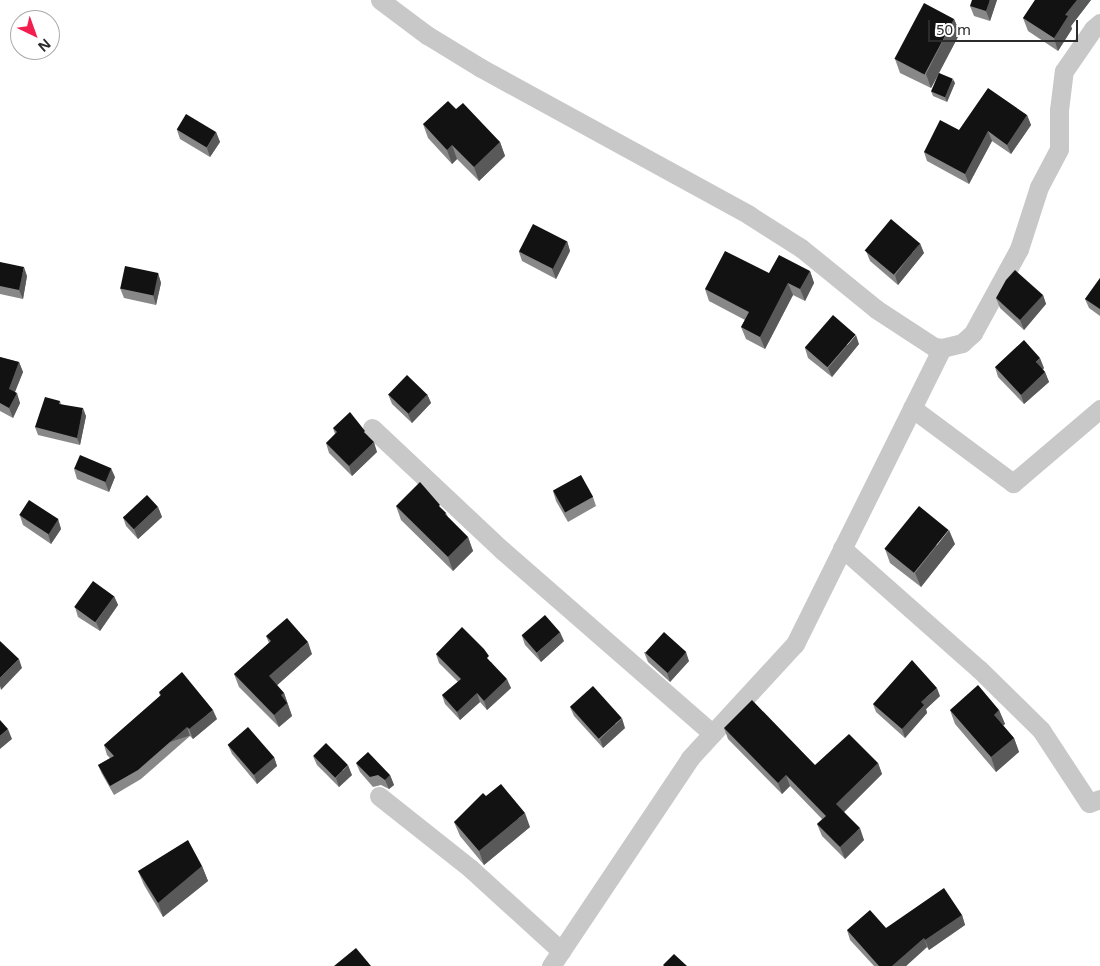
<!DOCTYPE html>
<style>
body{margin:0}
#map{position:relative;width:1100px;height:966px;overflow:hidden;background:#fff;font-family:"Noto Sans",sans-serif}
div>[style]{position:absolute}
.street>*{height:19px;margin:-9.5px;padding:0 9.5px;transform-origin:9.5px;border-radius:9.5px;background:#c8c8c8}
.wall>*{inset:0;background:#888}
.shaded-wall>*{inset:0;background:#595959;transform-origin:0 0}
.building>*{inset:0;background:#121212;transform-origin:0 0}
span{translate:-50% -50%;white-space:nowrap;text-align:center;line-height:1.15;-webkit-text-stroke:5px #fff;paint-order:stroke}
.north{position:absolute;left:10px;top:10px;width:50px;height:50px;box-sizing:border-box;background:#fff;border:1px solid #aaa;border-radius:50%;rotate:138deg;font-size:14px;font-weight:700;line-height:20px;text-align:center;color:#2b2b2b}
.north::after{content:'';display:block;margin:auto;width:18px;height:22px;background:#f31d4e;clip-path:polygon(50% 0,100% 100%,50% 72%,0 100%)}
.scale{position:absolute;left:928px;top:20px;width:150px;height:22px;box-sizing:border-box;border:2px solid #2b2b2b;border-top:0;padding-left:6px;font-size:15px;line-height:18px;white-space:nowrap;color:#2b2b2b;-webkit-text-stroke:4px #fff;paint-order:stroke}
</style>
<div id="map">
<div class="street">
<div style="left:380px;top:0;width:59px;rotate:36.7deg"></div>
<div style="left:427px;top:35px;width:63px;rotate:31.4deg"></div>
<div style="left:481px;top:68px;width:306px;rotate:28.7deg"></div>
<div style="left:749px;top:215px;width:62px;rotate:32.4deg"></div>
<div style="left:801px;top:248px;width:97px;rotate:39.1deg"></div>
<div style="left:876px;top:309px;width:69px;rotate:33.2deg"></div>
<div style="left:934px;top:347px;width:8px;rotate:7deg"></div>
<div style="left:942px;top:348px;width:21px;rotate:-14deg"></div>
<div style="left:962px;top:343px;width:15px;rotate:-42deg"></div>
<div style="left:973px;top:333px;width:96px;rotate:-61.3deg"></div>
<div style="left:1019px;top:249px;width:65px;rotate:-72.1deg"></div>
<div style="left:1039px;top:187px;width:43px;rotate:-62.2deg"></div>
<div style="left:1059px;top:149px;width:39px;rotate:-90deg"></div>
<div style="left:1059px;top:110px;width:39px;rotate:-83deg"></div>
<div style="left:1064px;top:71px;width:51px;rotate:-55.4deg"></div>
<div style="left:1093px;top:29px;width:9px;rotate:-41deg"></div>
<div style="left:912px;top:408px;width:126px;rotate:36.6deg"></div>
<div style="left:1013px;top:483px;width:114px;rotate:-40.4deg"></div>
<div style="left:372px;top:428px;width:178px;rotate:43.2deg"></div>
<div style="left:502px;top:550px;width:279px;rotate:41.1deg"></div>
<div style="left:842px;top:548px;width:183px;rotate:41.5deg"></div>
<div style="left:979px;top:669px;width:87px;rotate:44.5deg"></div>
<div style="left:1041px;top:730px;width:87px;rotate:56.7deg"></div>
<div style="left:1089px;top:803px;width:12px;rotate:-20deg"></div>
<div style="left:379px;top:796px;width:117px;rotate:38.4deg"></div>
<div style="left:471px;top:869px;width:122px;rotate:42.3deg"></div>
<div style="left:551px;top:966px;width:250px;rotate:-56.2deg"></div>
<div style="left:690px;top:758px;width:155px;rotate:-47.4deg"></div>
<div style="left:795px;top:644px;width:330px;rotate:-63.6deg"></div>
</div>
<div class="wall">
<div style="clip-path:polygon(997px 0,990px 21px,974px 16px,970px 6px)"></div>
<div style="clip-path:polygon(1035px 0,1091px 0,1071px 26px,1072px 29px,1058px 51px,1028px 31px,1023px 18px)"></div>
<div style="clip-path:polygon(954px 19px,960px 33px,939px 73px,955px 83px,947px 102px,933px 96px,931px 91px,937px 77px,931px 88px,900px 73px,895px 59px)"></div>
<div style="clip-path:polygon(456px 109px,500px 142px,505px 156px,479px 181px,457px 159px,452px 164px,428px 138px,423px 124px)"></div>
<div style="clip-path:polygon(1027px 115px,1031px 125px,1011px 154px,992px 141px,969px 184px,927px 161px,924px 152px,959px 130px)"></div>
<div style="clip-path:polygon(177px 130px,216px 132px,220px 142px,210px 157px,180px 139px)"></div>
<div style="clip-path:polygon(567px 241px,570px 251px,556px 279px,522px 261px,519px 252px)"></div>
<div style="clip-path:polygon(866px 251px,924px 253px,898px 285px,870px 261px)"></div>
<div style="clip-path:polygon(0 262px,27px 276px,23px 299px,0 294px)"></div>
<div style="clip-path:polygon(810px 271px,814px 283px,805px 301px,793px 295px,765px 349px,746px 339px,741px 327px,745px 320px,709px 301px,705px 289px)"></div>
<div style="clip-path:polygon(158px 273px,161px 283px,156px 305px,124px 298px,120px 288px)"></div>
<div style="clip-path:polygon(1100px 278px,1100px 316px,1089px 308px,1085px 299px)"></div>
<div style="clip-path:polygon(1043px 295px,1046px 304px,1024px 330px,1000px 308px,996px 298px)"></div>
<div style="clip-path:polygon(859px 344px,832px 377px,808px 358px,805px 348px)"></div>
<div style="clip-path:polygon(0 357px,19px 362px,23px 372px,15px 392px,20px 403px,13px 418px,0 411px)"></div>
<div style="clip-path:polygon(995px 367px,1044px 368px,1043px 369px,1045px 372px,1049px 382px,1024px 404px,998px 377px)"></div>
<div style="clip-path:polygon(388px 394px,427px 394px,431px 403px,412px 423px,392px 404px)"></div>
<div style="clip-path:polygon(60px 401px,61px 404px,86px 416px,80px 445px,38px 435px,35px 427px)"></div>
<div style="clip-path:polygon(333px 428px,367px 435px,377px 452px,352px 476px,329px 453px,326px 443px,335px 434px)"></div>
<div style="clip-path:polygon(74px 469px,115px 477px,109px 492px,77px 479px)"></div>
<div style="clip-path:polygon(553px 491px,593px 497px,596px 506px,568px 522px,556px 501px)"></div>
<div style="clip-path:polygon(396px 506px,442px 509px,446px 513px,448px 517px,468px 537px,473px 551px,453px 571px,401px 520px)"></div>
<div style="clip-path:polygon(158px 507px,162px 517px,138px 539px,126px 526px,123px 517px)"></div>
<div style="clip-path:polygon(20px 516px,58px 519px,61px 529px,51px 544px,23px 525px)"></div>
<div style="clip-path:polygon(955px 544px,921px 587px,890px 563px,885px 549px)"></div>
<div style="clip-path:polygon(114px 596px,118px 605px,100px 631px,78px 617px,75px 607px)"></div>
<div style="clip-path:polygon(266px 636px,312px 654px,277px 685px,284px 693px,292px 716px,279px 727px,239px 687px,234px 674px,269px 643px)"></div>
<div style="clip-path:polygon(522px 636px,564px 641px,541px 662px,525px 645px)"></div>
<div style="clip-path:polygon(644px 652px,689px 661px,670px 682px,648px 662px)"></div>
<div style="clip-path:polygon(436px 654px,491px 662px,511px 688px,487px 710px,480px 702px,460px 720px,445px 704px,442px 695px,458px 682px,439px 663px)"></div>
<div style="clip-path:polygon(159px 692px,217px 719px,193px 739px,190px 736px,141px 779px,114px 795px,102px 774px,98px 765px,110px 758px,107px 755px,104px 745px,160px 696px)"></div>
<div style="clip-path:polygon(940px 696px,926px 709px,927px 713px,905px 738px,876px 712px,873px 704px)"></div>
<div style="clip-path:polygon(570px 707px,625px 728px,603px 748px,574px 716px)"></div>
<div style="clip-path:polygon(950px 710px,999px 710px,1005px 724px,1003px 725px,1014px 738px,1019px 752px,996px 772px,955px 724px)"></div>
<div style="clip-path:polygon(724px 728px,815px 765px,878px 763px,882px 774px,844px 812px,864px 840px,845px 859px,822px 836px,817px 824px,822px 819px,790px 786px,782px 794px,728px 739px)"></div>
<div style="clip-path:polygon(228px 745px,274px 757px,277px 766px,257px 784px,232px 754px)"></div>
<div style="clip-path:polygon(313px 756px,352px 775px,339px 787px,317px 765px)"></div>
<div style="clip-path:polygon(356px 763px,390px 775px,394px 785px,389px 789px,381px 785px,373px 787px,360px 772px)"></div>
<div style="clip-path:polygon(486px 796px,530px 827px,484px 865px,460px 836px,454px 822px)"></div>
<div style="clip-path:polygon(202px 866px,208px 881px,163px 917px,144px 885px,138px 871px)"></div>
<div style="clip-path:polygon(962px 915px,965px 925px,929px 950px,927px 947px,906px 966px,874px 966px,850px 940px,847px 930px,886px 928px)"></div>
</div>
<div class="shaded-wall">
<div style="clip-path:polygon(990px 0,997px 0,990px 21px,986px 11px)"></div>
<div style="clip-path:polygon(1077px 0,1091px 0,1071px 26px,1072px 29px,1058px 51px,1054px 38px,1065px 15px)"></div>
<div style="clip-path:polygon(954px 19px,960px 33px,931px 88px,926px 74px)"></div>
<div style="clip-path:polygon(953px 79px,955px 83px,947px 102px,945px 97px)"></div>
<div style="clip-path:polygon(1027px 115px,1031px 125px,1011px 154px,1007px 145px)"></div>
<div style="clip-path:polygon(988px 131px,992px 141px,969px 184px,965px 174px)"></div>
<div style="clip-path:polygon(216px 132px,220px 142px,210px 157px,207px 148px)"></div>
<div style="clip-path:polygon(500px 142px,505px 156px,479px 181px,474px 167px)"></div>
<div style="clip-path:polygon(452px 145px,457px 159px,452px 164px,447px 150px)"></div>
<div style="clip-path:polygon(567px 241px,570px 251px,556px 279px,552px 269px)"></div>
<div style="clip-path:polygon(920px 243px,924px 253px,898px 285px,895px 275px)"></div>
<div style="clip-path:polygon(24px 267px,27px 276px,23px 299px,19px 290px)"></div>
<div style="clip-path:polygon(810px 271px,814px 283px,805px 301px,800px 289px)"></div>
<div style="clip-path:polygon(158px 273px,161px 283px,156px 305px,153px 295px)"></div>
<div style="clip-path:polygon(788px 283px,793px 295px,765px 349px,760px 337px)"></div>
<div style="clip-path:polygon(1043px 295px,1046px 304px,1024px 330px,1020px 320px)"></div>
<div style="clip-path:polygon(856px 335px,859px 344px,832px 377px,828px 368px)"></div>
<div style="clip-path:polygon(1040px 358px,1044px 368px,1040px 372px,1036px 362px)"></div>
<div style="clip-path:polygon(19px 362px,23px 372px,12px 399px,9px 389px)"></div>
<div style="clip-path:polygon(1045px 372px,1049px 382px,1024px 404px,1021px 395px)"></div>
<div style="clip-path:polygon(17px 393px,20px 403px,13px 418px,9px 408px)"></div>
<div style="clip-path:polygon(427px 394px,431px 403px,412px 423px,408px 414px)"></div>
<div style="clip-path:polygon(83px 408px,86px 416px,80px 445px,77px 438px)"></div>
<div style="clip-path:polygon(374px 442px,377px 452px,352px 476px,349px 466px)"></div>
<div style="clip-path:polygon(111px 468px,115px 477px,109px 492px,105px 482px)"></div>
<div style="clip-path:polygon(158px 507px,162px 517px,138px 539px,134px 529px)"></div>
<div style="clip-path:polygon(58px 519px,61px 529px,51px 544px,48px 534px)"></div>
<div style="clip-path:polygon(949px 530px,955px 544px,921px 587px,915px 573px)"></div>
<div style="clip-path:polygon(468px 537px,473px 551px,453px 571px,448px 557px)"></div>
<div style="clip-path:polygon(114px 596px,118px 605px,100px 631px,96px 622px)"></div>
<div style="clip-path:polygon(560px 632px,564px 641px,541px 662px,537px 653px)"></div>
<div style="clip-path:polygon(308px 642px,312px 654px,273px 689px,269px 676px)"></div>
<div style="clip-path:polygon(686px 652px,689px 661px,670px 682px,667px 672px)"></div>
<div style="clip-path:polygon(19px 659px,22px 668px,1px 690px,0 686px,0 678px)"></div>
<div style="clip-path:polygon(507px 679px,511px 688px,487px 710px,484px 701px)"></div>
<div style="clip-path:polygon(937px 688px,940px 696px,926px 709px,927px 713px,905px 738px,902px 729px,921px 702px)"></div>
<div style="clip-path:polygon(284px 693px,292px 716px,279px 727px,274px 715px,281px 695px)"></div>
<div style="clip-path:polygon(477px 693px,480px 702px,460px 720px,457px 712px)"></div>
<div style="clip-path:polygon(213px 710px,217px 719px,193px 739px,189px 729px)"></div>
<div style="clip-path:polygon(999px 710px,1005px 724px,999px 729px,994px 715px)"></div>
<div style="clip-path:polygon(622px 718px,625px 728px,603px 748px,600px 739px)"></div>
<div style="left:187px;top:727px;width:9px;height:65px;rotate:72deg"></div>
<div style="clip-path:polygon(8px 729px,12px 739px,0 749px,0 736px)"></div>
<div style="clip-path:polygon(1014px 738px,1019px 752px,996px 772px,991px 757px)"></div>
<div style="clip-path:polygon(274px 757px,277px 766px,257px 784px,254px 774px)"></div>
<div style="clip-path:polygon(878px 763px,882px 774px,840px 816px,836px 804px)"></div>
<div style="clip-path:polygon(348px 765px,352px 775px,339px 787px,336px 778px)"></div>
<div style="clip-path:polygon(390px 775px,394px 785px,389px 789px,385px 780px)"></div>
<div style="clip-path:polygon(786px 775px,790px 786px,782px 794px,778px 783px)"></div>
<div style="clip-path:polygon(525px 813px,530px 827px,484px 865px,479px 851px)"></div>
<div style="clip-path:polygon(860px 828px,864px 840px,845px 859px,840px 847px)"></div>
<div style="clip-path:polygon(202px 866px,208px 881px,163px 917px,158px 903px)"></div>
<div style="clip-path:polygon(962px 915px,965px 925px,929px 950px,925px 940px)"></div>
<div style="clip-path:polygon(924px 938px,927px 947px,906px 966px,892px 966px)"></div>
</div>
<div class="building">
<div style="clip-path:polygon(972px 0,990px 0,986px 11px,970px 6px)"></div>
<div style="clip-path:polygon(1035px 0,1077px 0,1065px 15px,1068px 16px,1054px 38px,1023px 18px)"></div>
<div style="left:924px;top:3px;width:34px;height:63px;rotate:28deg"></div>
<div style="left:939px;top:73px;width:15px;height:20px;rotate:23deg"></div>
<div style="clip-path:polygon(988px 88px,1027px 115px,1007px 145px,988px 131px,965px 174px,924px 152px,940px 120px,959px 130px)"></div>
<div style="clip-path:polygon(448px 101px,456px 109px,463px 103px,500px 142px,474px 167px,452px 145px,447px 150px,423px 124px)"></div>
<div style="left:186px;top:114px;width:35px;height:18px;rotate:31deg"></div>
<div style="left:891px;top:219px;width:38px;height:41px;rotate:40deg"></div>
<div style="left:533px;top:224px;width:38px;height:31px;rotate:27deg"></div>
<div style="clip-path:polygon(725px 251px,769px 273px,779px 255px,810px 271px,800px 289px,788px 283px,760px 337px,741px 327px,749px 312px,705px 289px)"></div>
<div style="clip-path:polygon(0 262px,24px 267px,19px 290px,0 286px)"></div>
<div style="left:125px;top:266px;width:34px;height:23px;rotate:12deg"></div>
<div style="clip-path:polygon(1015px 270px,1043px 295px,1020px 320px,996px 298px,1006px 280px)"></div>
<div style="clip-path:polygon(1100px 278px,1100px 309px,1085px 299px)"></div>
<div style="left:833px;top:315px;width:30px;height:43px;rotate:41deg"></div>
<div style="clip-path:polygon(1024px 340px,1040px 358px,1036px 362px,1045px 372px,1021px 395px,995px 367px)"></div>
<div style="clip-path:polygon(0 357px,19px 362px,9px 389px,17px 393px,9px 408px,0 403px)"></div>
<div style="left:407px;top:375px;width:28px;height:27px;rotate:44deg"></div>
<div style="clip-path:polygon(45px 397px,60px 401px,59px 404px,83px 408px,77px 438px,35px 427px)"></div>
<div style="clip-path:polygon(350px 412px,365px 431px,364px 432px,374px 442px,349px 466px,326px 443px,337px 432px,333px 428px)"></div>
<div style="left:80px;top:455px;width:34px;height:15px;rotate:23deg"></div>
<div style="left:581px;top:475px;width:25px;height:32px;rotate:61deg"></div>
<div style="clip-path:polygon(420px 482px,440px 505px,439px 506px,446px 513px,445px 514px,468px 537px,448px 557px,396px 506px)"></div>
<div style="left:147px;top:495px;width:16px;height:33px;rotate:47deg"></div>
<div style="left:29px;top:500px;width:35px;height:18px;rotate:33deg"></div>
<div style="left:919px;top:506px;width:38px;height:55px;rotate:39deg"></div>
<div style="left:93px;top:581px;width:26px;height:32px;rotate:36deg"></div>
<div style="left:545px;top:615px;width:23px;height:31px;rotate:49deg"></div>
<div style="clip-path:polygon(287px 618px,308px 642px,269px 676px,284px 693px,281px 695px,287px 703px,274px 715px,234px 674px,271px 641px,266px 636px)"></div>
<div style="clip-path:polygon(462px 627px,484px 649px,489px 656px,487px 658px,507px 679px,484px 701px,477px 693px,457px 712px,442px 695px,461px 679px,436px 654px)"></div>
<div style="left:664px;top:632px;width:30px;height:28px;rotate:42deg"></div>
<div style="clip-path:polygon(0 641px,19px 659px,0 678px)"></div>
<div style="clip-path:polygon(912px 660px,937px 688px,921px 702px,924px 705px,902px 729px,873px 704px)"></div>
<div style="clip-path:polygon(182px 672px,213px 710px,189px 729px,187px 727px,138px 770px,110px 786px,98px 765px,114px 756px,104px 745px,161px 695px,159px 692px)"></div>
<div style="clip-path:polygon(978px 685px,999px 710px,994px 715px,1014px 738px,991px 757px,950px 710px)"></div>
<div style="left:593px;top:686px;width:43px;height:31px;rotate:48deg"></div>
<div style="clip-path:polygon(752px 700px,815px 765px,849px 734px,878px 763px,836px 804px,860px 828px,840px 847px,817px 824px,826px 816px,786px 775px,778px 783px,724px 728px)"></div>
<div style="clip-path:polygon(0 720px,8px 729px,0 736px)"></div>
<div style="left:248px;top:727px;width:40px;height:27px;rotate:49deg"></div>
<div style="left:326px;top:743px;width:31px;height:18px;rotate:45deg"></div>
<div style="clip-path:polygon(368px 752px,390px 775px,385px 780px,378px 775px,370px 777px,356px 763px)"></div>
<div style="clip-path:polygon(501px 784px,525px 813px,479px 851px,454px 822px,483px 793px,486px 796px)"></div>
<div style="clip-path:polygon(188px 840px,202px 866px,158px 903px,138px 871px)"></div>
<div style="clip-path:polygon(944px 888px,962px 915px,925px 940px,924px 938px,892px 966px,879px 966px,847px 930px,870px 910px,886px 928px)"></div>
<div style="clip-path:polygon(356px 948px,371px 966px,334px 966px)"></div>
<div style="clip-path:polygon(674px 954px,687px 966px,664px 966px,663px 965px)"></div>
</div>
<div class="north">N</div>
<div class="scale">50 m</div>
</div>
